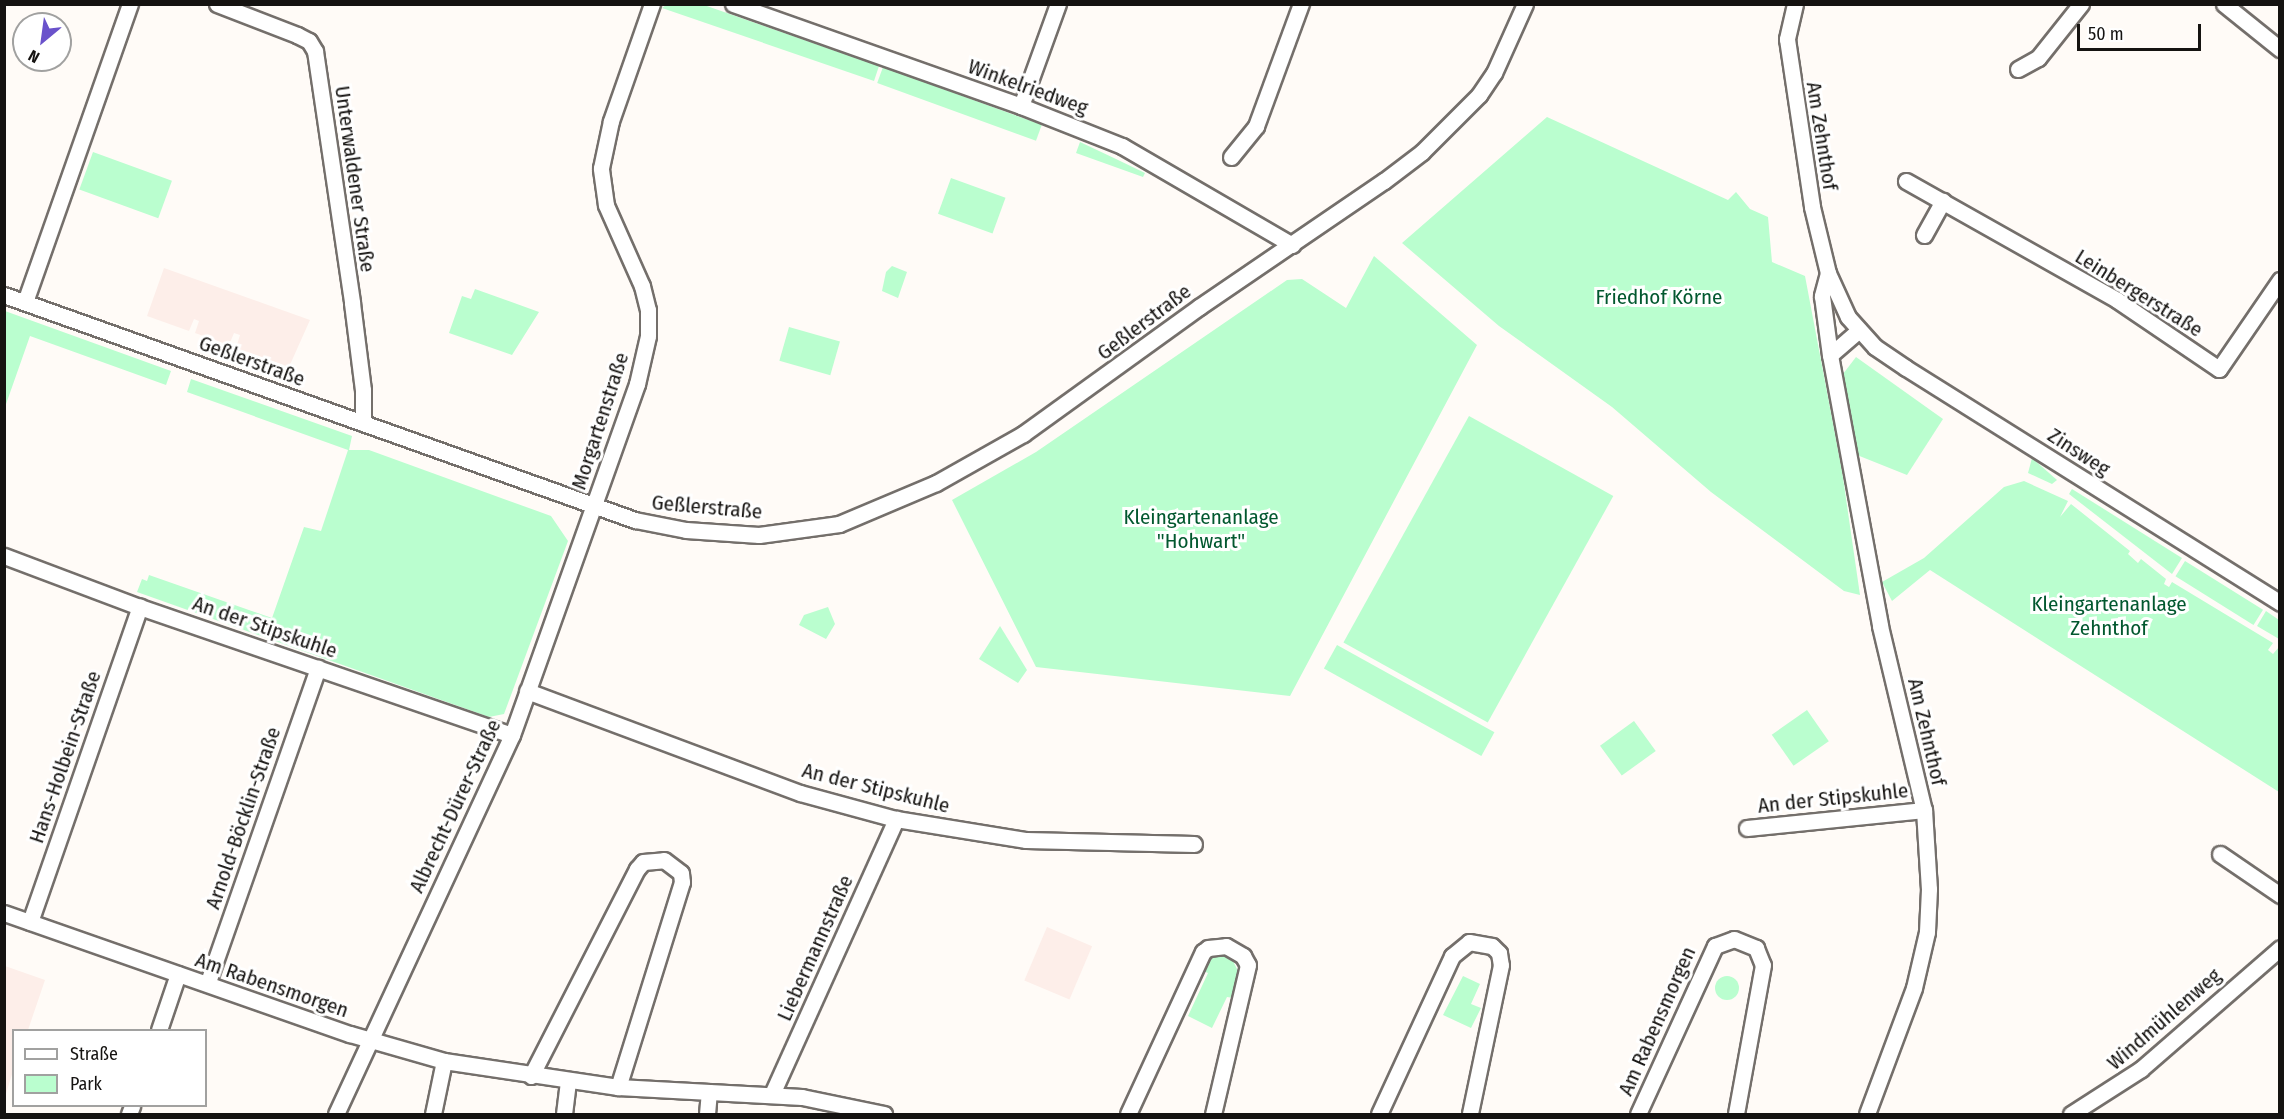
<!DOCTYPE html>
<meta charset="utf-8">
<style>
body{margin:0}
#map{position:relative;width:2284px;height:1119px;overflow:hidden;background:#fffbf7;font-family:"Fira Sans Condensed",sans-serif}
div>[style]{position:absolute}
.industrial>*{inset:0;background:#fdeee9;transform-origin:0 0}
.green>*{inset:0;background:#bafecf;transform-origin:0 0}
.round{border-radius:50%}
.roads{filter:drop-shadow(2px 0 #746f6b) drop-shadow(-2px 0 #746f6b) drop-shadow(0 2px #746f6b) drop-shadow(0 -2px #746f6b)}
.street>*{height:15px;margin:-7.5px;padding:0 7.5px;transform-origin:7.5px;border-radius:7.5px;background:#fff}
span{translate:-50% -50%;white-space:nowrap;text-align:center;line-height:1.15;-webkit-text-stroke:6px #fff;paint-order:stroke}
.street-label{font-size:21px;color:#151311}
.park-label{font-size:21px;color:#02582f}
.frame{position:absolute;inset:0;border:6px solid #151311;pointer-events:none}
.legend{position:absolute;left:12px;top:1029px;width:195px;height:78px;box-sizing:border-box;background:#fff;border:2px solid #a1a1a0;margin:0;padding:8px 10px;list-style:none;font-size:18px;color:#151311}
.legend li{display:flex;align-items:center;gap:12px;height:30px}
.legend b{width:30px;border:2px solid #a1a1a0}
.north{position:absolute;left:12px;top:12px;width:60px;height:60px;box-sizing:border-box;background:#fff;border:2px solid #a1a1a0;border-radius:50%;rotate:209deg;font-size:16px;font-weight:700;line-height:24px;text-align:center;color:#151311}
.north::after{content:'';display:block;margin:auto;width:21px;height:27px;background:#6a52cb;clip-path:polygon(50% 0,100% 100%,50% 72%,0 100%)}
.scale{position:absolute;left:2077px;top:24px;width:124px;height:27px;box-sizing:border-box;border:3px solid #151311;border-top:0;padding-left:8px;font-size:18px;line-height:21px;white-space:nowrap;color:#151311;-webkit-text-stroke:4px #fff;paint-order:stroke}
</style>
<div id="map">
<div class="industrial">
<div style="clip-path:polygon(164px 268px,310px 320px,289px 367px,236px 348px,240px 335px,234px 333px,229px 345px,195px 333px,199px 321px,194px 319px,189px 331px,147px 316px)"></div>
<div style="left:1047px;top:927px;width:49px;height:58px;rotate:23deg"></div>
<div style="clip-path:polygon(5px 966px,45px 980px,28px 1030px,14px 1030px,13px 1071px,5px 1097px)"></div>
</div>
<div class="green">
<div style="clip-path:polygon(666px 5px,704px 5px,879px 66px,874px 81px,662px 8px)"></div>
<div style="left:883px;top:67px;width:169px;height:17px;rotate:20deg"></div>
<div style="clip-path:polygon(1547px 117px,1728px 200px,1736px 192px,1750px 209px,1768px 217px,1772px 262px,1805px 276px,1842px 471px,1860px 595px,1844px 591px,1711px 492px,1612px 407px,1499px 326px,1402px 243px)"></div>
<div style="clip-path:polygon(1080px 142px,1116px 159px,1145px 173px,1143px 177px,1076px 153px)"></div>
<div style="left:93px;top:152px;width:84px;height:40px;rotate:20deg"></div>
<div style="left:951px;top:178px;width:58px;height:38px;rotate:20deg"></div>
<div style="clip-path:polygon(1374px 256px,1477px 345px,1290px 696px,1036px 667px,952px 500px,1036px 452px,1287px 280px,1302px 279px,1346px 308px)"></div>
<div style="clip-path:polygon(892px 266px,907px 272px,898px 298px,882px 291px,886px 272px)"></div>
<div style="clip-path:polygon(475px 289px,539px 312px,512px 355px,449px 333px,462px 296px,471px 299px)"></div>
<div style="clip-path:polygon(5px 311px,171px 371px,166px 385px,30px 336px,5px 407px)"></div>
<div style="left:789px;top:327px;width:53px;height:35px;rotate:16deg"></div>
<div style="clip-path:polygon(1856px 357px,1943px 419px,1907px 475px,1857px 455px,1843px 374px)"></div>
<div style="clip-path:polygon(191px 379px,352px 436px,349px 450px,369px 450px,551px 516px,568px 541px,504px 714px,489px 717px,137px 592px,142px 579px,147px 581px,149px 575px,272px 618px,304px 527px,321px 531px,348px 450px,187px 392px)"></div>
<div style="left:1469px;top:416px;width:165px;height:259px;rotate:29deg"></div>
<div style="clip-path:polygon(2032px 458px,2057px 480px,2052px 484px,2028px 473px)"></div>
<div style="clip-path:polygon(2024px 481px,2068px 501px,2060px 517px,2071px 504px,2130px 551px,2128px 554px,2138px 563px,2141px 559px,2166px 579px,2164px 584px,2169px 587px,2172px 582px,2273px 643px,2268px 650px,2273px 654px,2279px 647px,2279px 792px,1930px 570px,1892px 601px,1882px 582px,1924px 558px,2004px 487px)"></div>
<div style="clip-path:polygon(2072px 489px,2182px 558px,2172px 574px,2069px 494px)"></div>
<div style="left:2185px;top:561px;width:92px;height:18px;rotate:32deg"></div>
<div style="clip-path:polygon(828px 607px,835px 624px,826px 639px,799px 625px,804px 615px)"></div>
<div style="clip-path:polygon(2266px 611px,2279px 620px,2279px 639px,2257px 626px)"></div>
<div style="clip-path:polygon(1000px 626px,1027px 670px,1018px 683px,979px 659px)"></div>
<div style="left:1337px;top:645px;width:180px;height:27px;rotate:29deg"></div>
<div style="left:1807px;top:710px;width:38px;height:43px;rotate:55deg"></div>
<div style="left:1634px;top:721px;width:37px;height:42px;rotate:54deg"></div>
<div style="clip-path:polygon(1216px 954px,1232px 959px,1238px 971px,1234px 998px,1227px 997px,1212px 1028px,1188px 1016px,1208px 973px,1201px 970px,1203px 966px)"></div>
<div style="clip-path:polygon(1463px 976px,1480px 984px,1471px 1004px,1481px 1008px,1471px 1028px,1443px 1015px)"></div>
<div class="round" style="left:1715px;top:976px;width:24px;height:24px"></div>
</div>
<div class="roads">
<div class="street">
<div style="left:217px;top:4px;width:86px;rotate:21.2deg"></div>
<div style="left:297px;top:35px;width:13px;rotate:27deg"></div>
<div style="left:309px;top:41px;width:12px;rotate:59deg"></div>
<div style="left:315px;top:51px;width:255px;rotate:81.6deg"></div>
<div style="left:352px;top:303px;width:88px;rotate:82.8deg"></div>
<div style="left:363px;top:390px;width:33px;rotate:90deg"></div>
<div style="left:733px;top:4px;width:306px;rotate:19.5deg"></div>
<div style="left:1021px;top:106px;width:109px;rotate:21.6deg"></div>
<div style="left:1122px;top:146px;width:197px;rotate:30.2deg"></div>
<div style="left:1795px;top:4px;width:36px;rotate:103deg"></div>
<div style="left:1787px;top:39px;width:170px;rotate:81.5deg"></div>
<div style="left:1812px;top:207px;width:68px;rotate:76.4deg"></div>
<div style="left:1828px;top:273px;width:48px;rotate:65.6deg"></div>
<div style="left:1848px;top:317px;width:40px;rotate:48deg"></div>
<div style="left:1875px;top:347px;width:37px;rotate:34deg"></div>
<div style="left:1906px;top:368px;width:442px;rotate:32.1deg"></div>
<div style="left:2224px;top:4px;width:72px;rotate:38.8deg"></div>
<div style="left:2018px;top:69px;width:23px;rotate:-29deg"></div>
<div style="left:2038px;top:58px;width:69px;rotate:-51.5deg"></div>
<div style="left:1021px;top:106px;width:109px;rotate:-70.1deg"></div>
<div style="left:1231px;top:157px;width:40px;rotate:-51deg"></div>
<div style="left:1256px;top:126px;width:130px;rotate:-69.8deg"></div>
<div style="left:1906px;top:181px;width:242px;rotate:29.4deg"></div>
<div style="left:2117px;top:300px;width:123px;rotate:34.1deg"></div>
<div style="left:2219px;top:369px;width:108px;rotate:-55.6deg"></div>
<div style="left:1924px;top:235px;width:39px;rotate:-61deg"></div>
<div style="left:1828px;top:273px;width:24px;rotate:105deg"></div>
<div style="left:1822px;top:296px;width:60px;rotate:82.3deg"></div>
<div style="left:4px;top:295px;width:670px;rotate:19.63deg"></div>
<div style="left:635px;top:520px;width:52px;rotate:11.1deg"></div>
<div style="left:686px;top:530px;width:73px;rotate:3.9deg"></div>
<div style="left:759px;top:535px;width:81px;rotate:-7.8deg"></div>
<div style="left:839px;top:524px;width:105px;rotate:-22.9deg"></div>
<div style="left:936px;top:483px;width:100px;rotate:-29.4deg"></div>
<div style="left:1023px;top:434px;width:217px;rotate:-35.8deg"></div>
<div style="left:1199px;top:307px;width:224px;rotate:-34.3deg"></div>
<div style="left:1384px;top:181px;width:48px;rotate:-37.3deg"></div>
<div style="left:1422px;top:152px;width:81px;rotate:-45deg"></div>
<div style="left:1479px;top:95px;width:27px;rotate:-56deg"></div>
<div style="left:1494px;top:73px;width:76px;rotate:-65.8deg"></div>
<div style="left:25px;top:302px;width:316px;rotate:-70.6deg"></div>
<div style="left:1859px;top:330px;width:38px;rotate:139deg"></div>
<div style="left:1830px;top:355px;width:276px;rotate:79.5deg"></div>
<div style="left:1880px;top:626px;width:189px;rotate:76.6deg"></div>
<div style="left:1924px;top:810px;width:79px;rotate:86.4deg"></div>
<div style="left:1929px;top:889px;width:43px;rotate:92.7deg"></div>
<div style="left:1927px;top:932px;width:57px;rotate:103.1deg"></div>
<div style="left:1914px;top:988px;width:134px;rotate:110.5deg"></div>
<div style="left:4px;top:556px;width:145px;rotate:20.6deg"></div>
<div style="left:140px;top:607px;width:393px;rotate:19deg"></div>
<div style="left:527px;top:691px;width:291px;rotate:20.5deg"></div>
<div style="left:800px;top:793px;width:99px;rotate:15.2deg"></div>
<div style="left:896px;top:819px;width:132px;rotate:9.2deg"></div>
<div style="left:1026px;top:840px;width:168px;rotate:1.4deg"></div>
<div style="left:1747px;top:828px;width:178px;rotate:-5.8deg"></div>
<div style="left:2220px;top:854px;width:73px;rotate:34.3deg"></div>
<div style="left:4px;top:913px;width:367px;rotate:19.3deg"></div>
<div style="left:350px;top:1034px;width:98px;rotate:16deg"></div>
<div style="left:444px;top:1061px;width:176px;rotate:8.5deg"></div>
<div style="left:618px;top:1087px;width:184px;rotate:3.1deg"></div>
<div style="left:802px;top:1097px;width:84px;rotate:11.7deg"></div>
<div style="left:30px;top:922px;width:334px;rotate:-70.8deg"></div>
<div style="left:208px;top:982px;width:333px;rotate:-70.7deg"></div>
<div style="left:159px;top:1030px;width:59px;rotate:-71.3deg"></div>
<div style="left:531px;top:1076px;width:233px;rotate:-62.9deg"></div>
<div style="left:637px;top:869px;width:9px;rotate:-49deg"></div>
<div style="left:643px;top:862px;width:21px;rotate:-5deg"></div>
<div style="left:664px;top:860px;width:21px;rotate:37deg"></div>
<div style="left:681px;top:873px;width:9px;rotate:84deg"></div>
<div style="left:682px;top:882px;width:215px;rotate:107.3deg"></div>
<div style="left:772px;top:1094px;width:302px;rotate:-65.7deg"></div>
<div style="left:129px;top:1114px;width:9px;rotate:-69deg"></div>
<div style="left:336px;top:1114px;width:418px;rotate:-65.1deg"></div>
<div style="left:512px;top:735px;width:373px;rotate:-70.4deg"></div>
<div style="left:637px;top:384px;width:49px;rotate:-77.1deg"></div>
<div style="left:648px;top:336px;width:26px;rotate:-90deg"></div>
<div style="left:648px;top:310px;width:25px;rotate:-104deg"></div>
<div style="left:642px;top:286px;width:89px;rotate:-114deg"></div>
<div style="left:606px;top:205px;width:37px;rotate:-98deg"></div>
<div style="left:601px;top:168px;width:48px;rotate:-78deg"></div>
<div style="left:611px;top:121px;width:124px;rotate:-70.7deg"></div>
<div style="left:433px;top:1114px;width:54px;rotate:-78.3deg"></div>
<div style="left:564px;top:1114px;width:33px;rotate:-83deg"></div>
<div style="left:707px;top:1114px;width:22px;rotate:-85deg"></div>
<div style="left:1128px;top:1114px;width:179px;rotate:-65.2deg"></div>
<div style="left:1203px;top:952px;width:6px;rotate:-39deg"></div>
<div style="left:1208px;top:948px;width:18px;rotate:-6deg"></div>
<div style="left:1226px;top:946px;width:20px;rotate:30deg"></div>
<div style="left:1243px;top:956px;width:10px;rotate:61deg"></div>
<div style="left:1248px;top:965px;width:153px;rotate:103.2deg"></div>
<div style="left:1379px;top:1114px;width:174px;rotate:-65.2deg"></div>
<div style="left:1452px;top:956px;width:22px;rotate:-39deg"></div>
<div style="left:1469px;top:942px;width:23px;rotate:10deg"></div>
<div style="left:1492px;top:946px;width:10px;rotate:45deg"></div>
<div style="left:1499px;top:953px;width:12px;rotate:81deg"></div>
<div style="left:1501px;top:965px;width:152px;rotate:101.8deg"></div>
<div style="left:1638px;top:1114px;width:185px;rotate:-65.4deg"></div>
<div style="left:1715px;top:946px;width:20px;rotate:-20deg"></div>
<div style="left:1734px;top:939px;width:24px;rotate:22deg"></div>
<div style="left:1756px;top:948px;width:18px;rotate:68deg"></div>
<div style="left:1763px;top:965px;width:151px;rotate:100.3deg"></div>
<div style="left:2071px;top:1114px;width:83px;rotate:-32.7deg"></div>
<div style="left:2141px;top:1069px;width:184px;rotate:-41deg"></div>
</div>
</div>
<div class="street-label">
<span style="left:1028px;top:87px;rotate:20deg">Winkelriedweg</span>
<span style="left:1822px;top:136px;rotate:81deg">Am Zehnthof</span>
<span style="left:355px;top:179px;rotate:82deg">Unterwaldener Straße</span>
<span style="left:2139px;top:293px;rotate:32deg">Leinbergerstraße</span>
<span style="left:1144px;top:322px;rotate:-37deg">Geßlerstraße</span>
<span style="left:252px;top:361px;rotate:20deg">Geßlerstraße</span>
<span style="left:600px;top:421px;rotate:-72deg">Morgartenstraße</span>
<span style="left:2079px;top:452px;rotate:33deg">Zinsweg</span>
<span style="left:707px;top:507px;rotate:5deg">Geßlerstraße</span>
<span style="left:265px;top:627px;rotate:19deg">An der Stipskuhle</span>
<span style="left:1927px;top:732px;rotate:77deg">Am Zehnthof</span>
<span style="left:65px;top:757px;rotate:-71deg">Hans-Holbein-Straße</span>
<span style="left:876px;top:788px;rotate:14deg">An der Stipskuhle</span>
<span style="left:1833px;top:798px;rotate:-6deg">An der Stipskuhle</span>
<span style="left:455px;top:806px;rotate:-65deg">Albrecht-Dürer-Straße</span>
<span style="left:243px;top:818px;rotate:-71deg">Arnold-Böcklin-Straße</span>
<span style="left:815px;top:948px;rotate:-66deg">Liebermannstraße</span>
<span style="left:272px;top:985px;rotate:19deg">Am Rabensmorgen</span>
<span style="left:2164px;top:1019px;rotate:-41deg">Windmühlenweg</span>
<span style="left:1657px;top:1021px;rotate:-66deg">Am Rabensmorgen</span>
</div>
<div class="park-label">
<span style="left:1659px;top:297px">Friedhof Körne</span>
<span style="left:1201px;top:529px">Kleingartenanlage<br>"Hohwart"</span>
<span style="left:2109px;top:616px">Kleingartenanlage<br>Zehnthof</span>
</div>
<div class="frame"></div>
<ul class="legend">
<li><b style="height:8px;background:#fff"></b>Straße</li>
<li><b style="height:16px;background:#bafecf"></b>Park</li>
</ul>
<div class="north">N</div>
<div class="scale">50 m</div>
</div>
